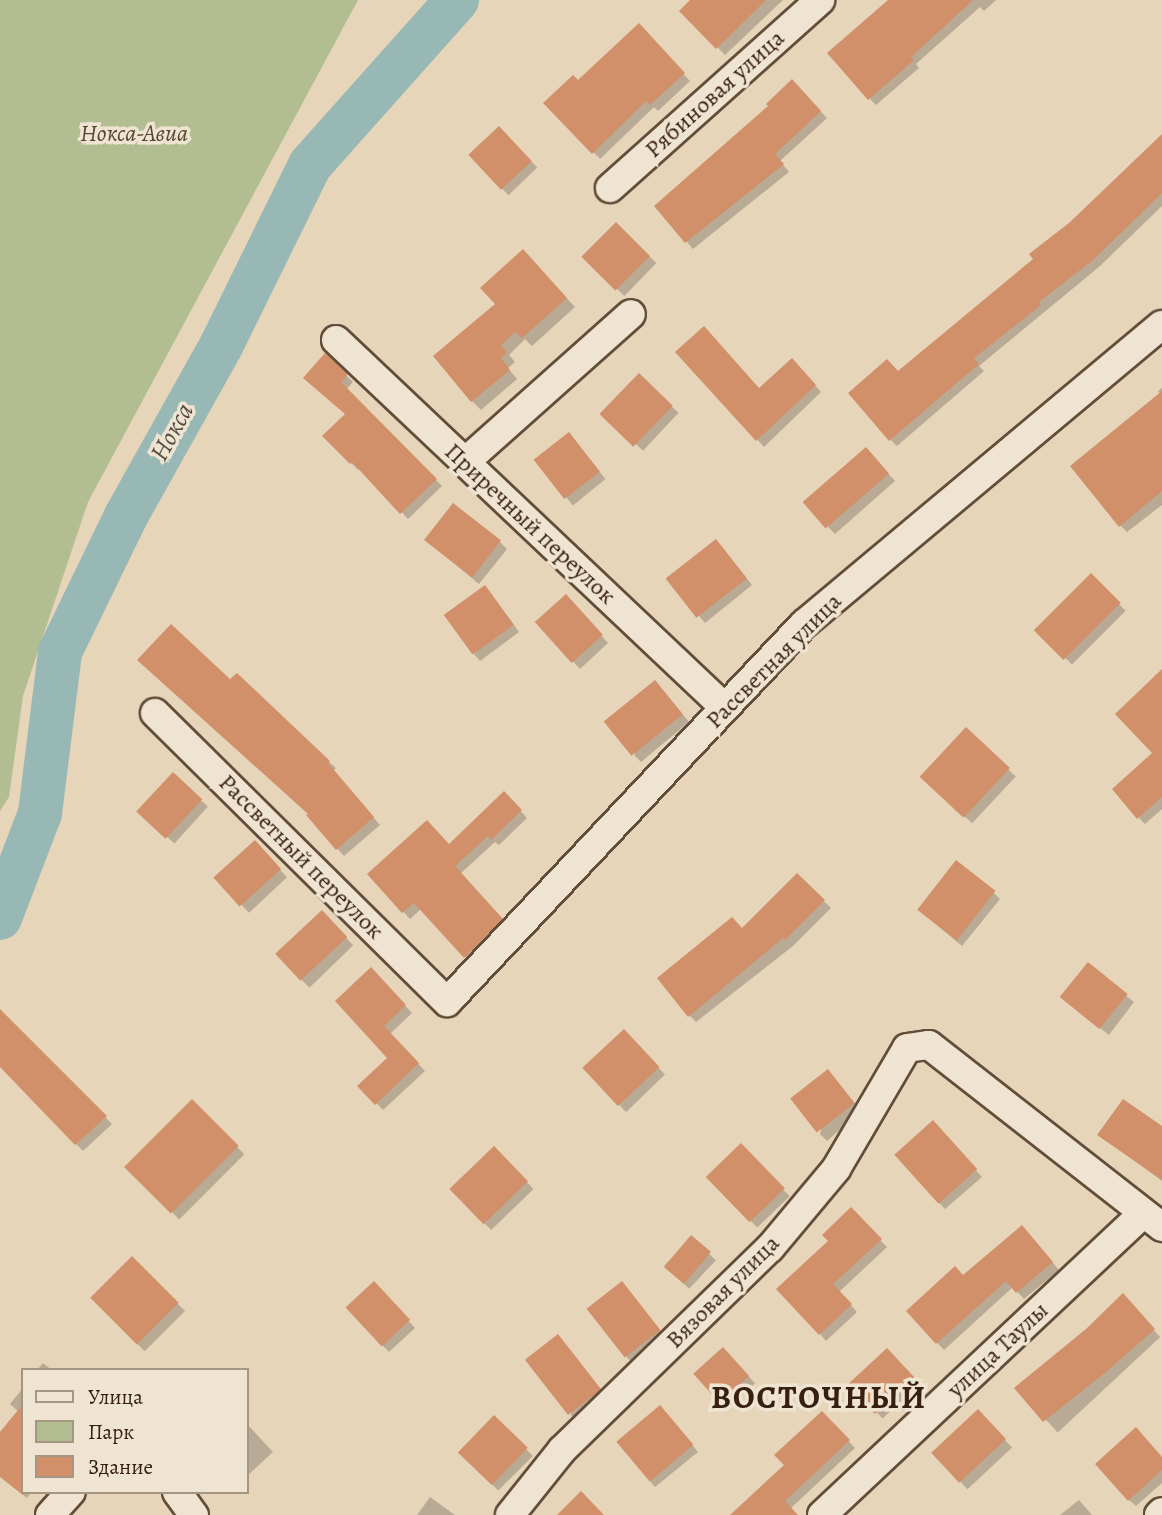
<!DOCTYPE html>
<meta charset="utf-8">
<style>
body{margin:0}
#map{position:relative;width:1162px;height:1515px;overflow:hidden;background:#e6d5b9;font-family:Alegreya,serif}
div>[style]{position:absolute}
.green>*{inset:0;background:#b2be92}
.shadow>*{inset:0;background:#0003;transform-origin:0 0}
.river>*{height:44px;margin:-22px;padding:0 22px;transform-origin:22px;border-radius:22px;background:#97b8b4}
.building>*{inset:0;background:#d18f6a;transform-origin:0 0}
.roads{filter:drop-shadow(2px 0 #634d3a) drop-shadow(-2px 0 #634d3a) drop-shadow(0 2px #634d3a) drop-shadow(0 -2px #634d3a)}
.minor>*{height:28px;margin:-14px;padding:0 14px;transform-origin:14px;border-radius:14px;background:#efe4d2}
span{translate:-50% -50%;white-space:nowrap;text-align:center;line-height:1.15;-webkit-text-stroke:7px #efe4d2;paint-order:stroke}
.street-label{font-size:24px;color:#37200f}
.park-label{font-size:24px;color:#564830;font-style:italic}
.water-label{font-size:26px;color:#544e41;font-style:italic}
.district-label{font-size:32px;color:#37200f;font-weight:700;letter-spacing:2px}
.legend{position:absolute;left:21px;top:1368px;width:228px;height:126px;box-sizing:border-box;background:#efe4d2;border:2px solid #a59684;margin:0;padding:9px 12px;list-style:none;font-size:21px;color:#37200f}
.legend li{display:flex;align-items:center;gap:14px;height:35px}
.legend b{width:35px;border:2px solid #a59684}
</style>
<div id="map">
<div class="green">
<div style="clip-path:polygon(0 0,358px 0,88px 502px,23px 696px,9px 797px,0 811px)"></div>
</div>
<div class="shadow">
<div style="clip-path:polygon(693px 0,783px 0,725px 55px,682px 11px)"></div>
<div style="clip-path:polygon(890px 0,996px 0,984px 11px,980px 7px,916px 64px,919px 68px,876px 105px,870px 99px)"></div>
<div style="clip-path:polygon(639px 26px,690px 81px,658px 111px,654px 107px,600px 159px,546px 103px,578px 82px)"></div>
<div style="clip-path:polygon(792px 82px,827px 118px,780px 161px,789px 172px,693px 249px,656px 206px,770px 106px)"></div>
<div style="left:499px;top:128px;width:55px;height:40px;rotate:46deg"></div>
<div style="clip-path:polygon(1162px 136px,1162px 206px,1100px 266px,979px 366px,984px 371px,897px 446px,891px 440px,898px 373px,1036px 260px)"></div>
<div style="left:616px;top:224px;width:56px;height:46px;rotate:44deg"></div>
<div style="clip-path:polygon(531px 260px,575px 307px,532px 346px,525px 339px,509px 355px,515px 362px,508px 368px,517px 379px,481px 410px,472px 401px,498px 304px)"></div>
<div style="clip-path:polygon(678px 352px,760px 390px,799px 367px,821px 392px,764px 447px)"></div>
<div style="clip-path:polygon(325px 355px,353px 382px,346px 390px,442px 486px,408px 519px,360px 468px,358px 470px,325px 436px,347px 415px)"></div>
<div style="left:639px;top:376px;width:54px;height:52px;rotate:43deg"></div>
<div style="clip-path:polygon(1162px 388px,1162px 505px,1127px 532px,1120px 525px,1160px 394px,1158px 391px)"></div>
<div style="left:569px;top:434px;width:58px;height:42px;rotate:51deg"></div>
<div style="clip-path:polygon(872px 456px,895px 481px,835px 534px,828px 527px)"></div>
<div style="clip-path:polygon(426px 540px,500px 542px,507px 549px,479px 584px)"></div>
<div style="clip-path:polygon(723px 548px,752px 585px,705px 623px,669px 580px)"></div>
<div style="left:1091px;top:576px;width:49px;height:76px;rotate:45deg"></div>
<div style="clip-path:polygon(491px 594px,519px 632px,480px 661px,474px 654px)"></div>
<div style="clip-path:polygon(572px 604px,608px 643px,580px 669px,538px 623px)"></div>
<div style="clip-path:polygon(230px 682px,329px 762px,336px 768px,333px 771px,380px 825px,344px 856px,308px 816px,310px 814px)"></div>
<div style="clip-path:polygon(662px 689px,689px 722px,641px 762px,634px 755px)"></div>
<div style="clip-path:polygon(1162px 689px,1162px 809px,1145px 824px,1139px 818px,1155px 754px)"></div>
<div style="left:966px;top:730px;width:68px;height:64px;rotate:43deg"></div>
<div style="left:173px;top:775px;width:47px;height:50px;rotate:42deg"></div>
<div style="clip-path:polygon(504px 793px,527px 818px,499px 845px,495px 842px,460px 874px,508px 926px,472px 963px,421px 909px,410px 919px,369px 874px,449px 846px)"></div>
<div style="left:255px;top:843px;width:47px;height:52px;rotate:47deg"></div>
<div style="clip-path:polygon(797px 875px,831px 908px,793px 946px,696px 1022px,689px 1015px,742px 930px)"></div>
<div style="clip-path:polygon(994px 893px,1000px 899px,962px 946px,925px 915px)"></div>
<div style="left:322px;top:913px;width:45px;height:61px;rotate:46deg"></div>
<div style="clip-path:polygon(1088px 965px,1134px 1002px,1109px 1035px,1070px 1004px)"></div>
<div style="clip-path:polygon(371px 970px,412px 1013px,390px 1034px,425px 1071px,383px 1110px,360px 1086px,390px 1058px)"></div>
<div style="clip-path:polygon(2px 1013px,112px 1124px,83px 1151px,0 1065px)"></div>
<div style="left:624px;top:1032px;width:59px;height:54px;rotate:46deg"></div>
<div style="clip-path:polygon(834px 1078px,861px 1111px,827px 1141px,820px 1134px)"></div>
<div style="left:192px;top:1102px;width:74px;height:92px;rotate:45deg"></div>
<div style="clip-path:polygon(1162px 1128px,1162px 1181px,1100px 1135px)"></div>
<div style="clip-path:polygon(940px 1129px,982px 1177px,945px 1209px,896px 1155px)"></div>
<div style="left:741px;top:1146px;width:70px;height:45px;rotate:46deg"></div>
<div style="left:494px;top:1148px;width:57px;height:59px;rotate:46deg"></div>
<div style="clip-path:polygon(851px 1210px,887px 1247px,839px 1292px,857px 1312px,826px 1341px,820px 1334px,830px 1241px)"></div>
<div style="clip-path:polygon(1029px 1234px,1059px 1270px,1024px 1299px,1013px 1287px,944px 1350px,908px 1311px)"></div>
<div style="left:691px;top:1237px;width:34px;height:39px;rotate:43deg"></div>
<div style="left:132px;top:1258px;width:75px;height:57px;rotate:45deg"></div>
<div style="clip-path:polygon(381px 1290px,415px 1328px,389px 1352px,382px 1345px)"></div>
<div style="clip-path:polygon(628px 1291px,665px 1337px,632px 1363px,626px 1356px)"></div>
<div style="left:1122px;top:1296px;width:56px;height:140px;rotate:47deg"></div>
<div style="clip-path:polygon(564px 1343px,606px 1397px,578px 1422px,571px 1415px)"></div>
<div style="left:723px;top:1349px;width:47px;height:37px;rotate:47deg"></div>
<div style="left:887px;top:1350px;width:47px;height:50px;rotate:47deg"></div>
<div style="clip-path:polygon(43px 1363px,52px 1370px,37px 1370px)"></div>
<div style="clip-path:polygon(23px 1388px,23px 1492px,31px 1492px,27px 1498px,0 1476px,0 1434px,19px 1412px,10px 1404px)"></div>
<div style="left:978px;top:1411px;width:50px;height:61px;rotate:47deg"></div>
<div style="clip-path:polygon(822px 1413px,855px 1448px,790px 1509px,796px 1515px,733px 1515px,786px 1465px)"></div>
<div style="clip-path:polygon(667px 1414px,698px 1452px,655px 1487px,649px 1480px)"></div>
<div style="left:494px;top:1417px;width:55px;height:49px;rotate:45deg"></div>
<div style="clip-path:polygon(247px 1424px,273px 1452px,247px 1476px)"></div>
<div style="clip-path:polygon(1162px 1458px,1162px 1483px,1136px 1506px,1129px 1500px)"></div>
<div style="clip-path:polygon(430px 1497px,455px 1515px,417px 1515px)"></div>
<div style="clip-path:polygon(1079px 1500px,1092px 1515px,1060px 1515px)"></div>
</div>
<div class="river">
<div style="left:0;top:918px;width:112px;rotate:-69.1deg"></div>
<div style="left:40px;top:813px;width:162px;rotate:-82.9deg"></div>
<div style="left:60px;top:652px;width:151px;rotate:-64.1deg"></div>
<div style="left:126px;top:516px;width:195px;rotate:-60.8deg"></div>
<div style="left:221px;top:346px;width:202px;rotate:-63.8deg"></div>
<div style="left:310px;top:165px;width:221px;rotate:-48.3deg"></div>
</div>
<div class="building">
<div style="clip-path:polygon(690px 0,766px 0,716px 49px,679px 11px)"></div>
<div style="clip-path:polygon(888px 0,973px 0,911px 57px,914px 60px,868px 100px,827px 53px)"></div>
<div style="clip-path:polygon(639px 23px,685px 73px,650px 105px,646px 101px,592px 154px,543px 103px,573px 75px,578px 80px)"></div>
<div style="clip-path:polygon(792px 79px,821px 111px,775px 154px,784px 164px,685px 243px,654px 206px,768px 106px,766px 104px)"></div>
<div style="left:499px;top:126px;width:48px;height:42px;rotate:47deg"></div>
<div style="clip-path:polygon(1162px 134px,1162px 193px,1093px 260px,1039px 302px,1041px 305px,974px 358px,979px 364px,889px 441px,848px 393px,887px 359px,898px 371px,1033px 259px,1029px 254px,1069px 223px)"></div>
<div style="left:616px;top:222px;width:48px;height:49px;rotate:45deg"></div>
<div style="clip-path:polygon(523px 249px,567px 298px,522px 338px,515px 332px,501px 345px,507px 352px,501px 358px,510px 370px,471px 402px,433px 356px,495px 304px,480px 288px)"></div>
<div style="clip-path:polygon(704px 326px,759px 388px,792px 358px,816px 385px,756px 441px,675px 352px)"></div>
<div style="clip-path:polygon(325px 353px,348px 374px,341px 382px,437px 479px,400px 514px,352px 462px,350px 464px,322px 436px,345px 414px,303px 378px)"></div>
<div style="left:639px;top:373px;width:47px;height:57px;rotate:44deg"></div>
<div style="clip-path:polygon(1162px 391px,1162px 491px,1119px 527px,1070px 466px)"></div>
<div style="left:569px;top:432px;width:50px;height:45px;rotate:52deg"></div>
<div style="left:866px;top:447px;width:35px;height:84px;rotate:49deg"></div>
<div style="left:453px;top:503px;width:61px;height:47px;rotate:38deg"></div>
<div style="left:716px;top:539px;width:50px;height:64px;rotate:52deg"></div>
<div style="left:1091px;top:573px;width:42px;height:81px;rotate:45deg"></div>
<div style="left:485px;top:585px;width:49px;height:51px;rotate:54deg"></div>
<div style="left:566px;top:594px;width:55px;height:42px;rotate:48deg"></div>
<div style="clip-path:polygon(171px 624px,230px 679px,237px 673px,330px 761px,328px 763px,374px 817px,336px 850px,306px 815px,308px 814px,137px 660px)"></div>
<div style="clip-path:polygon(1162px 669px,1162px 797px,1137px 819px,1112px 789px,1152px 753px,1115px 714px)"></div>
<div style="left:655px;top:680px;width:44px;height:66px;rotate:51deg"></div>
<div style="left:966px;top:727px;width:60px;height:68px;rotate:43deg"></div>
<div style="left:173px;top:772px;width:40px;height:54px;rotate:43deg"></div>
<div style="clip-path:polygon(504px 791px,522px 810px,491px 840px,488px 836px,455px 866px,503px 919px,464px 958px,414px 903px,402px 913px,367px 874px,427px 820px,449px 844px)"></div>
<div style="left:255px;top:840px;width:39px;height:56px;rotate:48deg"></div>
<div style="left:956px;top:860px;width:50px;height:63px;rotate:38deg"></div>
<div style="clip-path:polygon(797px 873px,825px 900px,785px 940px,783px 938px,688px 1017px,657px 978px,732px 917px,742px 928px)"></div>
<div style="left:322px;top:910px;width:37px;height:64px;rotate:47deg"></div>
<div style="left:1088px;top:962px;width:51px;height:45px;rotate:39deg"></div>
<div style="clip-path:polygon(371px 967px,406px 1005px,384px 1026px,419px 1063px,375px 1105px,357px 1086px,387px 1058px,335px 1001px)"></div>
<div style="clip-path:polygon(0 1009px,107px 1116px,75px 1145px,0 1067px)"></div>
<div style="left:624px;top:1029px;width:52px;height:57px;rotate:47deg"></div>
<div style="left:828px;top:1069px;width:43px;height:48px;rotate:52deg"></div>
<div style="left:192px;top:1099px;width:66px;height:96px;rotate:45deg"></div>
<div style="clip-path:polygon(1123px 1099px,1162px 1126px,1162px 1180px,1097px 1135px)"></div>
<div style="left:933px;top:1120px;width:66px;height:52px;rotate:48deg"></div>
<div style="left:741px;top:1143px;width:63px;height:49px;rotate:46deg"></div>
<div style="left:494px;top:1146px;width:49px;height:62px;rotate:46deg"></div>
<div style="clip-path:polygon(851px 1207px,882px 1239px,833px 1284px,852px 1304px,819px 1335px,776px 1289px,828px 1241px,822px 1235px)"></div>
<div style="clip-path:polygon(1022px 1225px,1053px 1262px,1016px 1293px,1006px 1281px,936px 1344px,906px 1311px,955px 1266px,963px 1275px)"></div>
<div style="left:691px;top:1235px;width:26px;height:42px;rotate:40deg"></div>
<div style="left:132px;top:1256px;width:66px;height:59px;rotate:45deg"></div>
<div style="left:374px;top:1281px;width:53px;height:39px;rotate:47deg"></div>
<div style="left:622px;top:1281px;width:62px;height:45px;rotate:52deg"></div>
<div style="clip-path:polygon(1123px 1293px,1155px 1329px,1106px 1372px,1043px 1422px,1014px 1388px,1086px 1329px)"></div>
<div style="left:558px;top:1334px;width:70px;height:42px;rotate:52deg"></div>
<div style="left:723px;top:1347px;width:39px;height:40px;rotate:48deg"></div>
<div style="left:887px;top:1348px;width:40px;height:54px;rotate:47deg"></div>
<div style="clip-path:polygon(23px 1404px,23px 1495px,0 1477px,0 1432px)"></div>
<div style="left:660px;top:1405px;width:52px;height:57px;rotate:50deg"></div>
<div style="left:978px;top:1409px;width:41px;height:64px;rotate:47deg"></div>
<div style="clip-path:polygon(822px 1411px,850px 1440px,785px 1501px,798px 1515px,730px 1515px,784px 1465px,774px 1455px)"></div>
<div style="left:494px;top:1415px;width:47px;height:52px;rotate:44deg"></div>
<div style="clip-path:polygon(1136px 1427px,1162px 1457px,1162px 1470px,1128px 1501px,1095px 1464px)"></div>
<div style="clip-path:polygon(581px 1491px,604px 1515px,557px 1515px)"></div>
</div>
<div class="roads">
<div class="minor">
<div style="left:610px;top:188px;width:282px;rotate:-41.8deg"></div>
<div style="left:336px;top:340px;width:535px;rotate:43.41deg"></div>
<div style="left:465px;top:462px;width:222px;rotate:-41.7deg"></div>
<div style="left:155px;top:713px;width:411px;rotate:44.7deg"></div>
<div style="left:447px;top:1002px;width:520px;rotate:-46.64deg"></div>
<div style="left:804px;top:624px;width:466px;rotate:-39.9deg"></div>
<div style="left:177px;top:1492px;width:29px;rotate:54deg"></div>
<div style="left:50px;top:1515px;width:31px;rotate:-48deg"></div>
<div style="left:510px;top:1515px;width:83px;rotate:-51.3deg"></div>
<div style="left:562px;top:1450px;width:290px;rotate:-44.2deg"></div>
<div style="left:770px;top:1248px;width:103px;rotate:-50.1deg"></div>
<div style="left:836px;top:1169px;width:140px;rotate:-59.6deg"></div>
<div style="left:907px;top:1048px;width:22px;rotate:-8deg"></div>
<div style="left:929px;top:1045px;width:296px;rotate:38deg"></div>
<div style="left:822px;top:1515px;width:440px;rotate:-43.2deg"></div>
<div style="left:1159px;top:1515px;width:4px;rotate:-45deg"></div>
</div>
</div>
<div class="street-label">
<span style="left:715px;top:94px;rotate:-42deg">Рябиновая улица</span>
<span style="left:530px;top:524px;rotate:43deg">Приречный переулок</span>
<span style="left:774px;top:661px;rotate:-45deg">Рассветная улица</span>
<span style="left:301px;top:857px;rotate:45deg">Рассветный переулок</span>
<span style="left:723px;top:1292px;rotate:-45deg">Вязовая улица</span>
<span style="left:998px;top:1350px;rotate:-43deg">улица Таулы</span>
</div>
<div class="park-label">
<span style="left:134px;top:134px">Нокса-Авиа</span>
</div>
<div class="water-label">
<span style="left:172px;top:432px;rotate:-61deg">Нокса</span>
</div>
<div class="district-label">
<span style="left:819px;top:1397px">ВОСТОЧНЫЙ</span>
</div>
<ul class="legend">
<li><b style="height:9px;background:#efe4d2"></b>Улица</li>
<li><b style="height:19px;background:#b2be92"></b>Парк</li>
<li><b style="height:19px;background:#d18f6a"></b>Здание</li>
</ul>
</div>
